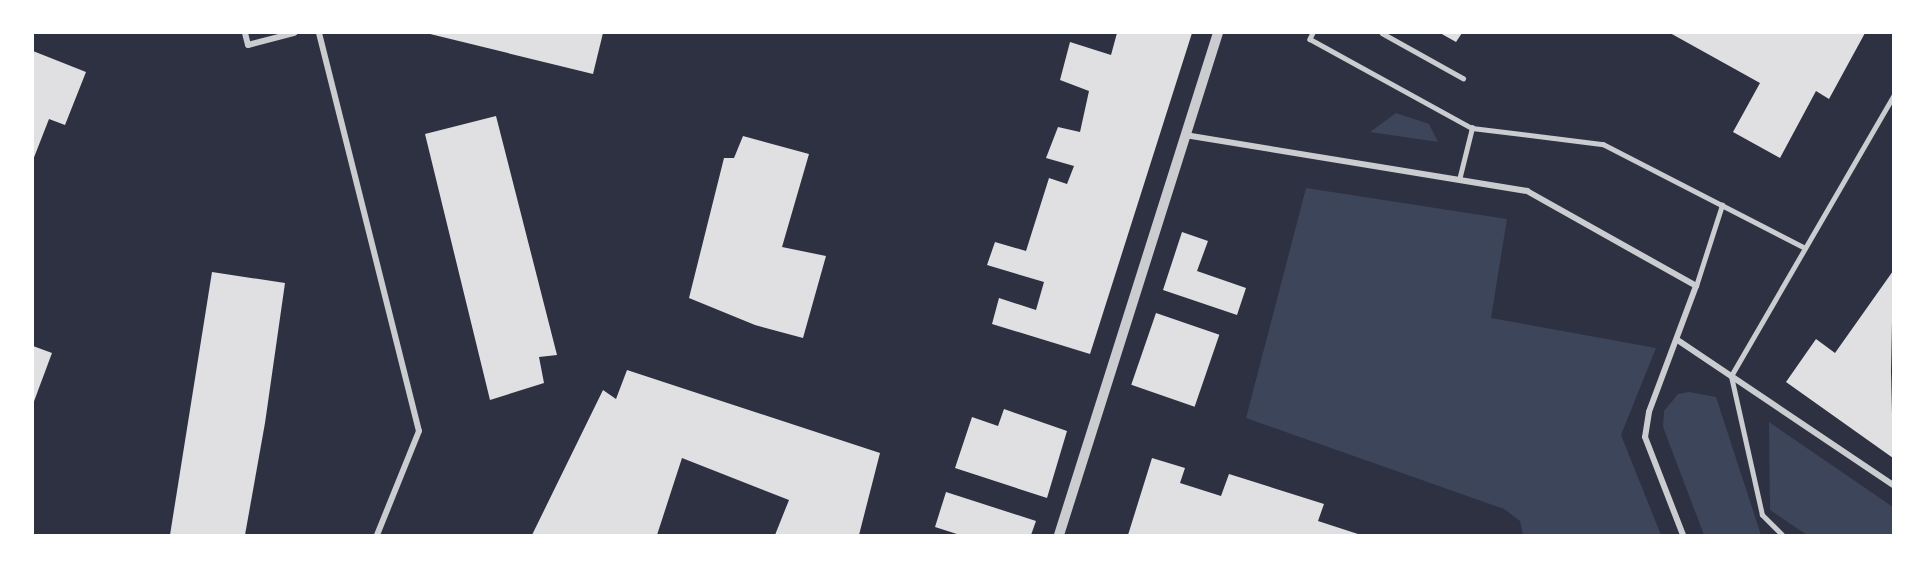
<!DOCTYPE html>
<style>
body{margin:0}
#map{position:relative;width:1926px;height:568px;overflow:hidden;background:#2d3142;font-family:"Golos Text",sans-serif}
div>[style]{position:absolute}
.green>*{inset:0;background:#3c4559}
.building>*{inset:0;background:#e0e0e3;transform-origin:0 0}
.service>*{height:4.5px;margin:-2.25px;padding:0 2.25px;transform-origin:2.25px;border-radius:2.25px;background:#caccd0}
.minor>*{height:6px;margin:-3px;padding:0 3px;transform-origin:3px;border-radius:3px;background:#caccd0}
.tertiary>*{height:10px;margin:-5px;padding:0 5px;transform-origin:5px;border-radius:5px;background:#caccd0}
span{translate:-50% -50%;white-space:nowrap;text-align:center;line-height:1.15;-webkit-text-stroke:4.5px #fff;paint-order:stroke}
.frame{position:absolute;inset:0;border:34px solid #fff;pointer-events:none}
</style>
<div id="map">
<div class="green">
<div style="clip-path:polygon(1396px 113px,1429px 124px,1438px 142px,1370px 132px)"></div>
<div style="clip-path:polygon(1306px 188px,1507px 219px,1491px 318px,1656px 348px,1621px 435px,1661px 535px,1523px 535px,1520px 521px,1504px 509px,1246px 418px)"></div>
<div style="clip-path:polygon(1689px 392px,1716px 397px,1761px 535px,1704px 535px,1663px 427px,1664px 411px,1678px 394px)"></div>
<div style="clip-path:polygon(1769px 422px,1893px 507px,1893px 535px,1807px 535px,1770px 510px)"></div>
</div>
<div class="building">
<div style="clip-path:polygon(426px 33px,603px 33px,593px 74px)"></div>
<div style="clip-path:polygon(1117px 33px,1192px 33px,1090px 354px,992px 324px,999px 298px,1036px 310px,1044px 282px,987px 265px,995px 242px,1026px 251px,1049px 178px,1067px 184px,1074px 166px,1046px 158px,1058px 127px,1080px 132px,1089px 91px,1060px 80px,1070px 42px,1111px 55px)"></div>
<div style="clip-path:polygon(1440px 33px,1462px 33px,1456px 42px)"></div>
<div style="clip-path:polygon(1670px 33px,1865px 33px,1829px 99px,1816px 91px,1780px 158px,1733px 132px,1760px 83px)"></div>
<div style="clip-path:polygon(33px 51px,86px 72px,65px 125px,49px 119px,33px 160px)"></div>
<div style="clip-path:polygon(496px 116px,557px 355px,539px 357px,544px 383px,490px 400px,425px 134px)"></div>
<div style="clip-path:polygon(743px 136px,809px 154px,782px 247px,826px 256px,803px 338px,755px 325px,689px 298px,724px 158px,734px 158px)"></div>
<div style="clip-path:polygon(1182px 232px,1208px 241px,1197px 271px,1246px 288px,1237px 315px,1163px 290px)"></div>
<div style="clip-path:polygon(1893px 271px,1891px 371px,1893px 458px,1786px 382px,1816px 339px,1835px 353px)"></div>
<div style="clip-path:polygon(212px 272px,285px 283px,265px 423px,245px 535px,170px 535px)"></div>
<div style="left:1156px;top:313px;width:67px;height:76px;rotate:19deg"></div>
<div style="clip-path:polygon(33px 346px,52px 353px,33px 404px)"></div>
<div style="clip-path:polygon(627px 370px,880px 453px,859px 535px,775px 535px,789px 500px,682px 458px,657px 535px,532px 535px,603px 390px,616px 399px)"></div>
<div style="clip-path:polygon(1004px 409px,1067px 431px,1047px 498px,955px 468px,972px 417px,998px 426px)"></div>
<div style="clip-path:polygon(1152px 458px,1185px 468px,1180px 483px,1221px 496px,1229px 474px,1324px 504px,1318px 521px,1361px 535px,1128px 535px)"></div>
<div style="clip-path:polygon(946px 492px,1036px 521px,1031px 535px,960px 535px,935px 527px)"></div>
</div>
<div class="service">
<div style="left:1313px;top:33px;width:7px;rotate:117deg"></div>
<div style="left:1310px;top:39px;width:185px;rotate:28.8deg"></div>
<div style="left:1472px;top:128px;width:132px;rotate:7deg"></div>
<div style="left:1603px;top:144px;width:227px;rotate:27.2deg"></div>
<div style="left:1382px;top:33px;width:93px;rotate:29.1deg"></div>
<div style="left:1459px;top:180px;width:54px;rotate:-76deg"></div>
<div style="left:1696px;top:286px;width:85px;rotate:-72.2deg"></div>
<div style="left:1782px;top:535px;width:28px;rotate:-135deg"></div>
<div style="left:1762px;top:515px;width:142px;rotate:-102.6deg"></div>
<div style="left:1731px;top:376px;width:323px;rotate:-59.9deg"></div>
</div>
<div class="minor">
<div style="left:245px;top:33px;width:12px;rotate:76deg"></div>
<div style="left:248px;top:45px;width:48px;rotate:-14.6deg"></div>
<div style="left:319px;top:33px;width:410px;rotate:75.9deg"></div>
<div style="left:419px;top:431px;width:112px;rotate:112deg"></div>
<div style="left:1185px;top:135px;width:347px;rotate:9.3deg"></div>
<div style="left:1527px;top:191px;width:194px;rotate:29.3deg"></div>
<div style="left:1696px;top:286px;width:134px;rotate:110.5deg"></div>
<div style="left:1649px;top:412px;width:25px;rotate:99deg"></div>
<div style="left:1645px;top:437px;width:105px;rotate:68.8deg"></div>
<div style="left:1679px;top:341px;width:258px;rotate:33.9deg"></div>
</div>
<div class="tertiary">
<div style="left:1059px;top:535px;width:527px;rotate:-72.43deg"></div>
</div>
<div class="frame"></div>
</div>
